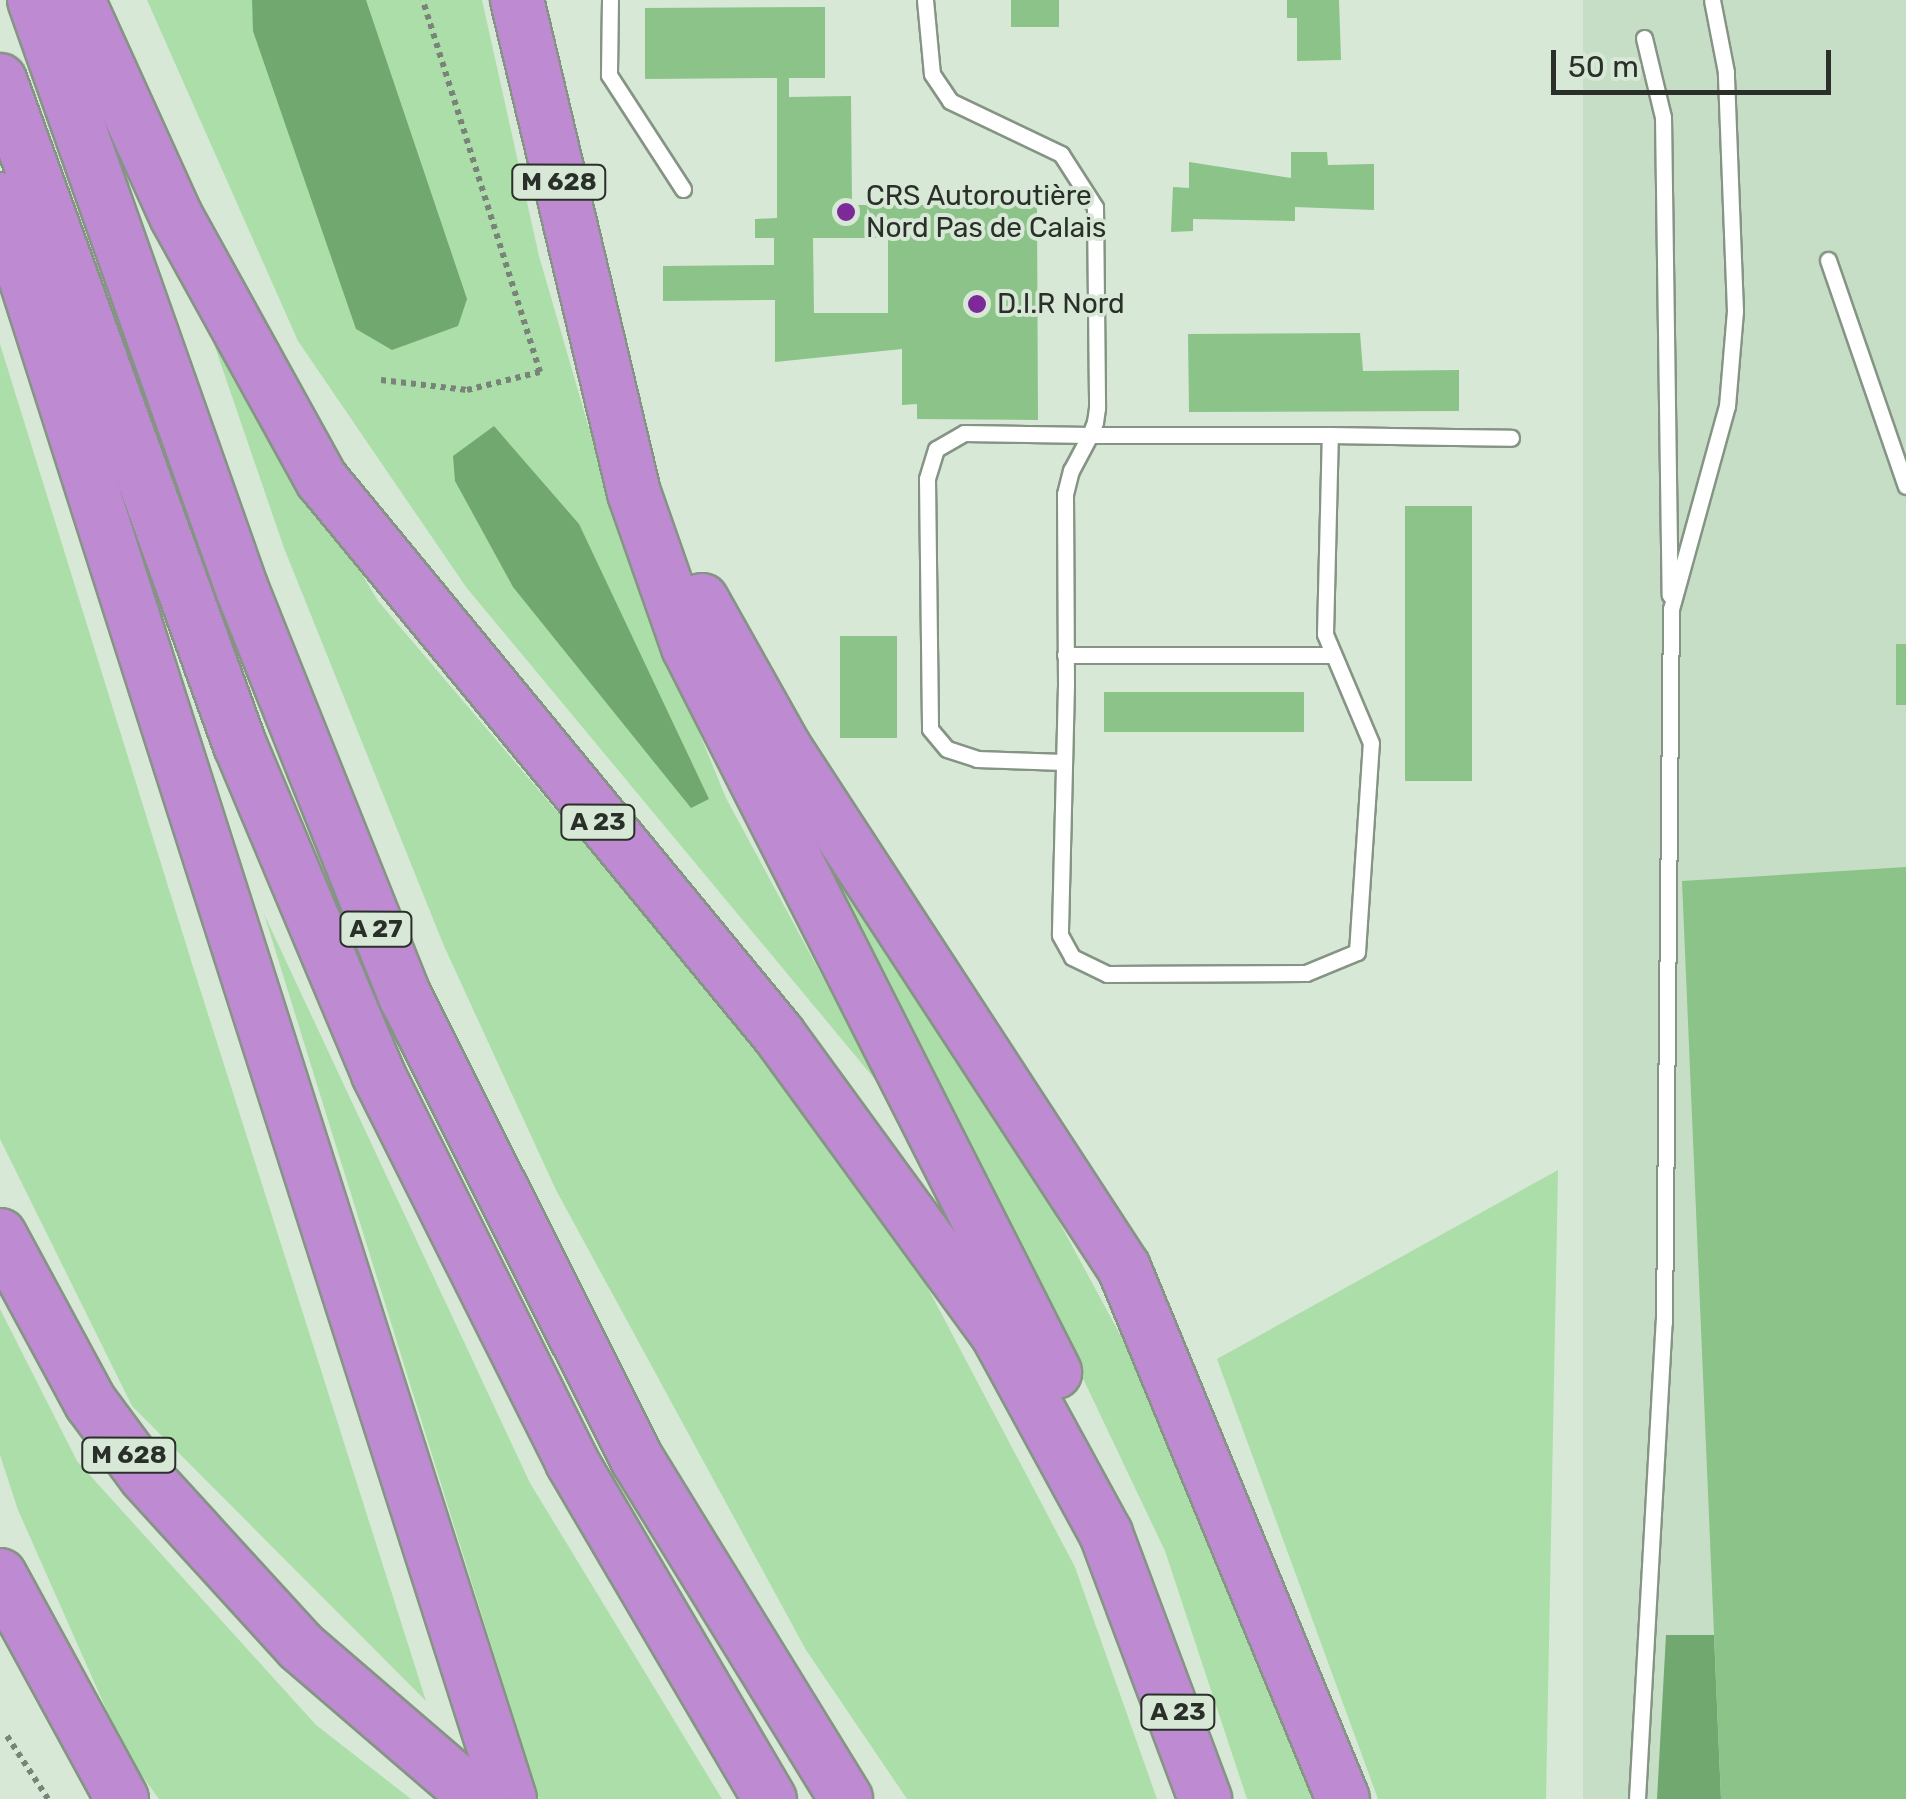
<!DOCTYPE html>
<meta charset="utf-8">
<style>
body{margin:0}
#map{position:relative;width:1906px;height:1799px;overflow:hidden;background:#d7e8d6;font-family:Rubik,sans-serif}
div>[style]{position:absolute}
.built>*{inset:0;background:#c7dec6;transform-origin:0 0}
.green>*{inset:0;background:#acdea9}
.water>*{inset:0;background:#71a86f}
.building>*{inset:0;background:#8bc388;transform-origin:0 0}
.path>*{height:6px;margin-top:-3px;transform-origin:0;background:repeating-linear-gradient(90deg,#798478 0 5px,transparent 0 10px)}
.roads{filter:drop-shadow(2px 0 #859484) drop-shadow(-2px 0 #859484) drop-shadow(0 2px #859484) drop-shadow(0 -2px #859484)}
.lane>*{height:15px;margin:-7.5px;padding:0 7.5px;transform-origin:7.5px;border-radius:7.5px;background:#fff}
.highway>*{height:52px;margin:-26px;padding:0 26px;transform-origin:26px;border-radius:26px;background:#be8ad1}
.dots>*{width:28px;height:28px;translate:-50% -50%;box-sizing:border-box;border:5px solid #d7e8d6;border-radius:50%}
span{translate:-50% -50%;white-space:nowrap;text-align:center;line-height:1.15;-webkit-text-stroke:8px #d7e8d6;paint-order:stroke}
.shield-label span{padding:2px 8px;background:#d7e8d6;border:2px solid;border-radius:8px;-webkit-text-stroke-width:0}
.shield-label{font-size:25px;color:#2a3029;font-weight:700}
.poi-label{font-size:28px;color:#2a3029}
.left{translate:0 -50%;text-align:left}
.scale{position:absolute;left:1551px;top:50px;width:280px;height:45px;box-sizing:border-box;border:5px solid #2a3029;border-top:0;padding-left:12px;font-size:30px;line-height:35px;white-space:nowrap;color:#2a3029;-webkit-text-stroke:8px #d7e8d6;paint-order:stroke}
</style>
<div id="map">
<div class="built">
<div style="left:1583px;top:0;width:323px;height:1799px"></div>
</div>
<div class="green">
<div style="clip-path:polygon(147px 0,482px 0,539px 256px,624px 549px,726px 798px,883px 1089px,466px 587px,298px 341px)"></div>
<div style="clip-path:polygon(202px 309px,378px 601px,814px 1114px,911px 1256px,1075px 1567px,1157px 1799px,907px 1799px,806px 1650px,556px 1190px,444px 946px,284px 548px)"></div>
<div style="clip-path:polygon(0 344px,194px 970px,426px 1701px,132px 1406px,0 1139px)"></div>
<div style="clip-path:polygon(804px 823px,1016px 1142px,1130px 1353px,1315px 1799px,1247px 1799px,1165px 1551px,973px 1147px)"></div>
<div style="clip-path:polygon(264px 914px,530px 1483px,722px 1799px,539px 1799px)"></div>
<div style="clip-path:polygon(1558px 1170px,1546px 1799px,1378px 1799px,1217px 1359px)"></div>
<div style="clip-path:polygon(0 1309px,77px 1461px,316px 1725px,411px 1799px,159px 1799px,126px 1754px,18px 1510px,0 1455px)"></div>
</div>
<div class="water">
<div style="clip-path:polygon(252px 0,366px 0,467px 299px,458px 326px,392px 350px,356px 329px,253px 31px)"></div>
<div style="clip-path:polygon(494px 426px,579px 524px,709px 799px,691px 808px,513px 587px,455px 481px,453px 456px)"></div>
<div style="clip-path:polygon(1666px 1635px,1714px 1635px,1721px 1799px,1657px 1799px)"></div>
</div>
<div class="building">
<div style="left:1011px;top:0;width:48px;height:27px"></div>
<div style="clip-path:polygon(1287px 0,1339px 0,1341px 60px,1297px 61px,1297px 18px,1287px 18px)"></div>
<div style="clip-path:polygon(evenodd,825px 7px,825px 78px,789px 78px,789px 97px,851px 96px,852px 205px,1037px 205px,1038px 420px,917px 419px,917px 404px,902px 405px,902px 349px,775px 362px,775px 300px,663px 301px,663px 266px,774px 265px,774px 238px,755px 238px,755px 219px,777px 218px,777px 78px,645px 79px,645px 8px,825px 7px,813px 238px,888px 238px,888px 313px,814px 313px,813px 238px)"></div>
<div style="clip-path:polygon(1291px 152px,1327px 152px,1328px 165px,1374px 164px,1374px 210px,1295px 207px,1295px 221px,1193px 219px,1193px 231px,1171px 232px,1173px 187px,1189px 188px,1189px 162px,1291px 178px)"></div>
<div style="clip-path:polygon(1360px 333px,1363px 371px,1459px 370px,1459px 411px,1189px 412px,1188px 334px)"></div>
<div style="left:1405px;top:506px;width:67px;height:275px"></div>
<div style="left:840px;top:636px;width:57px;height:102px"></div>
<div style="left:1906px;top:644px;width:61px;height:10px;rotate:90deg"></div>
<div style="left:1104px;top:692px;width:200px;height:40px"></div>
<div style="clip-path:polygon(1906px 867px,1906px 1799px,1721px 1799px,1682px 881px)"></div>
</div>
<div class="path">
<div style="left:381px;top:380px;width:87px;rotate:6.6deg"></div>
<div style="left:467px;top:390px;width:75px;rotate:-13.9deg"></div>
<div style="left:540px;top:372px;width:390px;rotate:-107.5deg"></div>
<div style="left:7px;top:1736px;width:75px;rotate:56.9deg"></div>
</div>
<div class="roads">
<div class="lane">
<div style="left:610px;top:0;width:75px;rotate:90.8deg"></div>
<div style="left:609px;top:75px;width:136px;rotate:57deg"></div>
<div style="left:925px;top:0;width:74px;rotate:84.6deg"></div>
<div style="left:932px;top:74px;width:32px;rotate:56deg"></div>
<div style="left:950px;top:101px;width:123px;rotate:25.5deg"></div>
<div style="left:1061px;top:154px;width:63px;rotate:57.3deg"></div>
<div style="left:1095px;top:207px;width:201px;rotate:89.4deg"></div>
<div style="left:1097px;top:408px;width:14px;rotate:98deg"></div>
<div style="left:1095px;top:422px;width:14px;rotate:111deg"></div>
<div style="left:1090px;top:435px;width:40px;rotate:118deg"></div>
<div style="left:1071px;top:470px;width:25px;rotate:104deg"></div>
<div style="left:1065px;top:494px;width:191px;rotate:89.7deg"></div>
<div style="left:1066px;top:685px;width:250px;rotate:91.4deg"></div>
<div style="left:1060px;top:935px;width:25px;rotate:61deg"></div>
<div style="left:1072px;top:957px;width:39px;rotate:26deg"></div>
<div style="left:1107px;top:974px;width:199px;rotate:-0.3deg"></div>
<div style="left:1306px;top:973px;width:55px;rotate:-22.4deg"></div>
<div style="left:1357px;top:952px;width:209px;rotate:-86.2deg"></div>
<div style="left:1371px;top:743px;width:118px;rotate:-112.9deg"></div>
<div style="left:1325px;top:634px;width:199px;rotate:-88.6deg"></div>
<div style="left:1330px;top:435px;width:240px;rotate:180deg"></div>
<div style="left:1090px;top:435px;width:126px;rotate:-179.1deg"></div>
<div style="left:964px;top:433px;width:32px;rotate:150deg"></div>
<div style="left:936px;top:449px;width:31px;rotate:107deg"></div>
<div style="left:927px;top:479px;width:250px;rotate:89.3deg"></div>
<div style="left:930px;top:729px;width:26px;rotate:50deg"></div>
<div style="left:947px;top:749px;width:32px;rotate:18deg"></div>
<div style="left:977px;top:759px;width:86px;rotate:2deg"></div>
<div style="left:1644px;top:38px;width:81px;rotate:76.5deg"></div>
<div style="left:1663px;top:117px;width:478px;rotate:89.2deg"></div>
<div style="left:1828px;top:260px;width:239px;rotate:71deg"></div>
<div style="left:1330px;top:435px;width:181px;rotate:0.9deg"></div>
<div style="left:1065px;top:655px;width:266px"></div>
<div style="left:1637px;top:1799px;width:478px;rotate:-86.8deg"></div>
<div style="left:1664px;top:1322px;width:713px;rotate:-89.44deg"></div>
<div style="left:1671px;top:609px;width:211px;rotate:-74.6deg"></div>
<div style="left:1727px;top:406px;width:95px;rotate:-85.2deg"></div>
<div style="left:1735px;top:311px;width:239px;rotate:-92.2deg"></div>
<div style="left:1726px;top:72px;width:73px;rotate:-101deg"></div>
</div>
<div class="highway">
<div style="left:34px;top:0;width:625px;rotate:70.55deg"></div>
<div style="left:242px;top:589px;width:441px;rotate:68.2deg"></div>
<div style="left:406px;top:998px;width:516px;rotate:63.39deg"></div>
<div style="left:637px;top:1459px;width:399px;rotate:58.4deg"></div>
<div style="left:78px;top:0;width:237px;rotate:65.6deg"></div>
<div style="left:176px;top:216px;width:302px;rotate:61.1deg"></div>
<div style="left:322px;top:480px;width:719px;rotate:50.53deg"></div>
<div style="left:779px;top:1035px;width:370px;rotate:53.9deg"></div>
<div style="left:997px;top:1334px;width:228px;rotate:61.4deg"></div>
<div style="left:1106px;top:1534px;width:283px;rotate:69.5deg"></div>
<div style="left:517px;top:0;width:507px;rotate:76.65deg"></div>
<div style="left:634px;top:493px;width:163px;rotate:70.7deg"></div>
<div style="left:688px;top:647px;width:813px;rotate:63.15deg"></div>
<div style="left:0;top:80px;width:707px;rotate:70.16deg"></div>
<div style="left:240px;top:745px;width:357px;rotate:67.2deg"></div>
<div style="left:378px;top:1074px;width:434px;rotate:63.4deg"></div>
<div style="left:572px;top:1462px;width:391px;rotate:59.6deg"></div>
<div style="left:0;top:199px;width:1679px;rotate:72.32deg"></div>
<div style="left:702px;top:600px;width:170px;rotate:60.7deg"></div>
<div style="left:785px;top:748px;width:621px;rotate:56.9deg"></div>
<div style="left:1124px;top:1268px;width:574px;rotate:67.59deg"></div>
<div style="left:0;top:1235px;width:191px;rotate:61.6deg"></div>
<div style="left:91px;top:1403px;width:91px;rotate:53.5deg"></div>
<div style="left:145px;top:1476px;width:230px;rotate:47.6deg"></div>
<div style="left:300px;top:1646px;width:235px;rotate:40.7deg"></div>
<div style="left:0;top:1575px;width:255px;rotate:61.4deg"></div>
</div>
</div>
<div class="dots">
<div style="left:846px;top:212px;background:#7d2999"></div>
<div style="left:977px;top:304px;background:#7d2999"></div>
</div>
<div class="shield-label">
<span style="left:559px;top:182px">M 628</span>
<span style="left:598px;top:822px">A 23</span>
<span style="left:376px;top:929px">A 27</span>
<span style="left:129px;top:1455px">M 628</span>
<span style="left:1178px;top:1712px">A 23</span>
</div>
<div class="poi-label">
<span class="left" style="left:866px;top:212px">CRS Autoroutière<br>Nord Pas de Calais</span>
<span class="left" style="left:997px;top:304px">D.I.R Nord</span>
</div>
<div class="scale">50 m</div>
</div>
